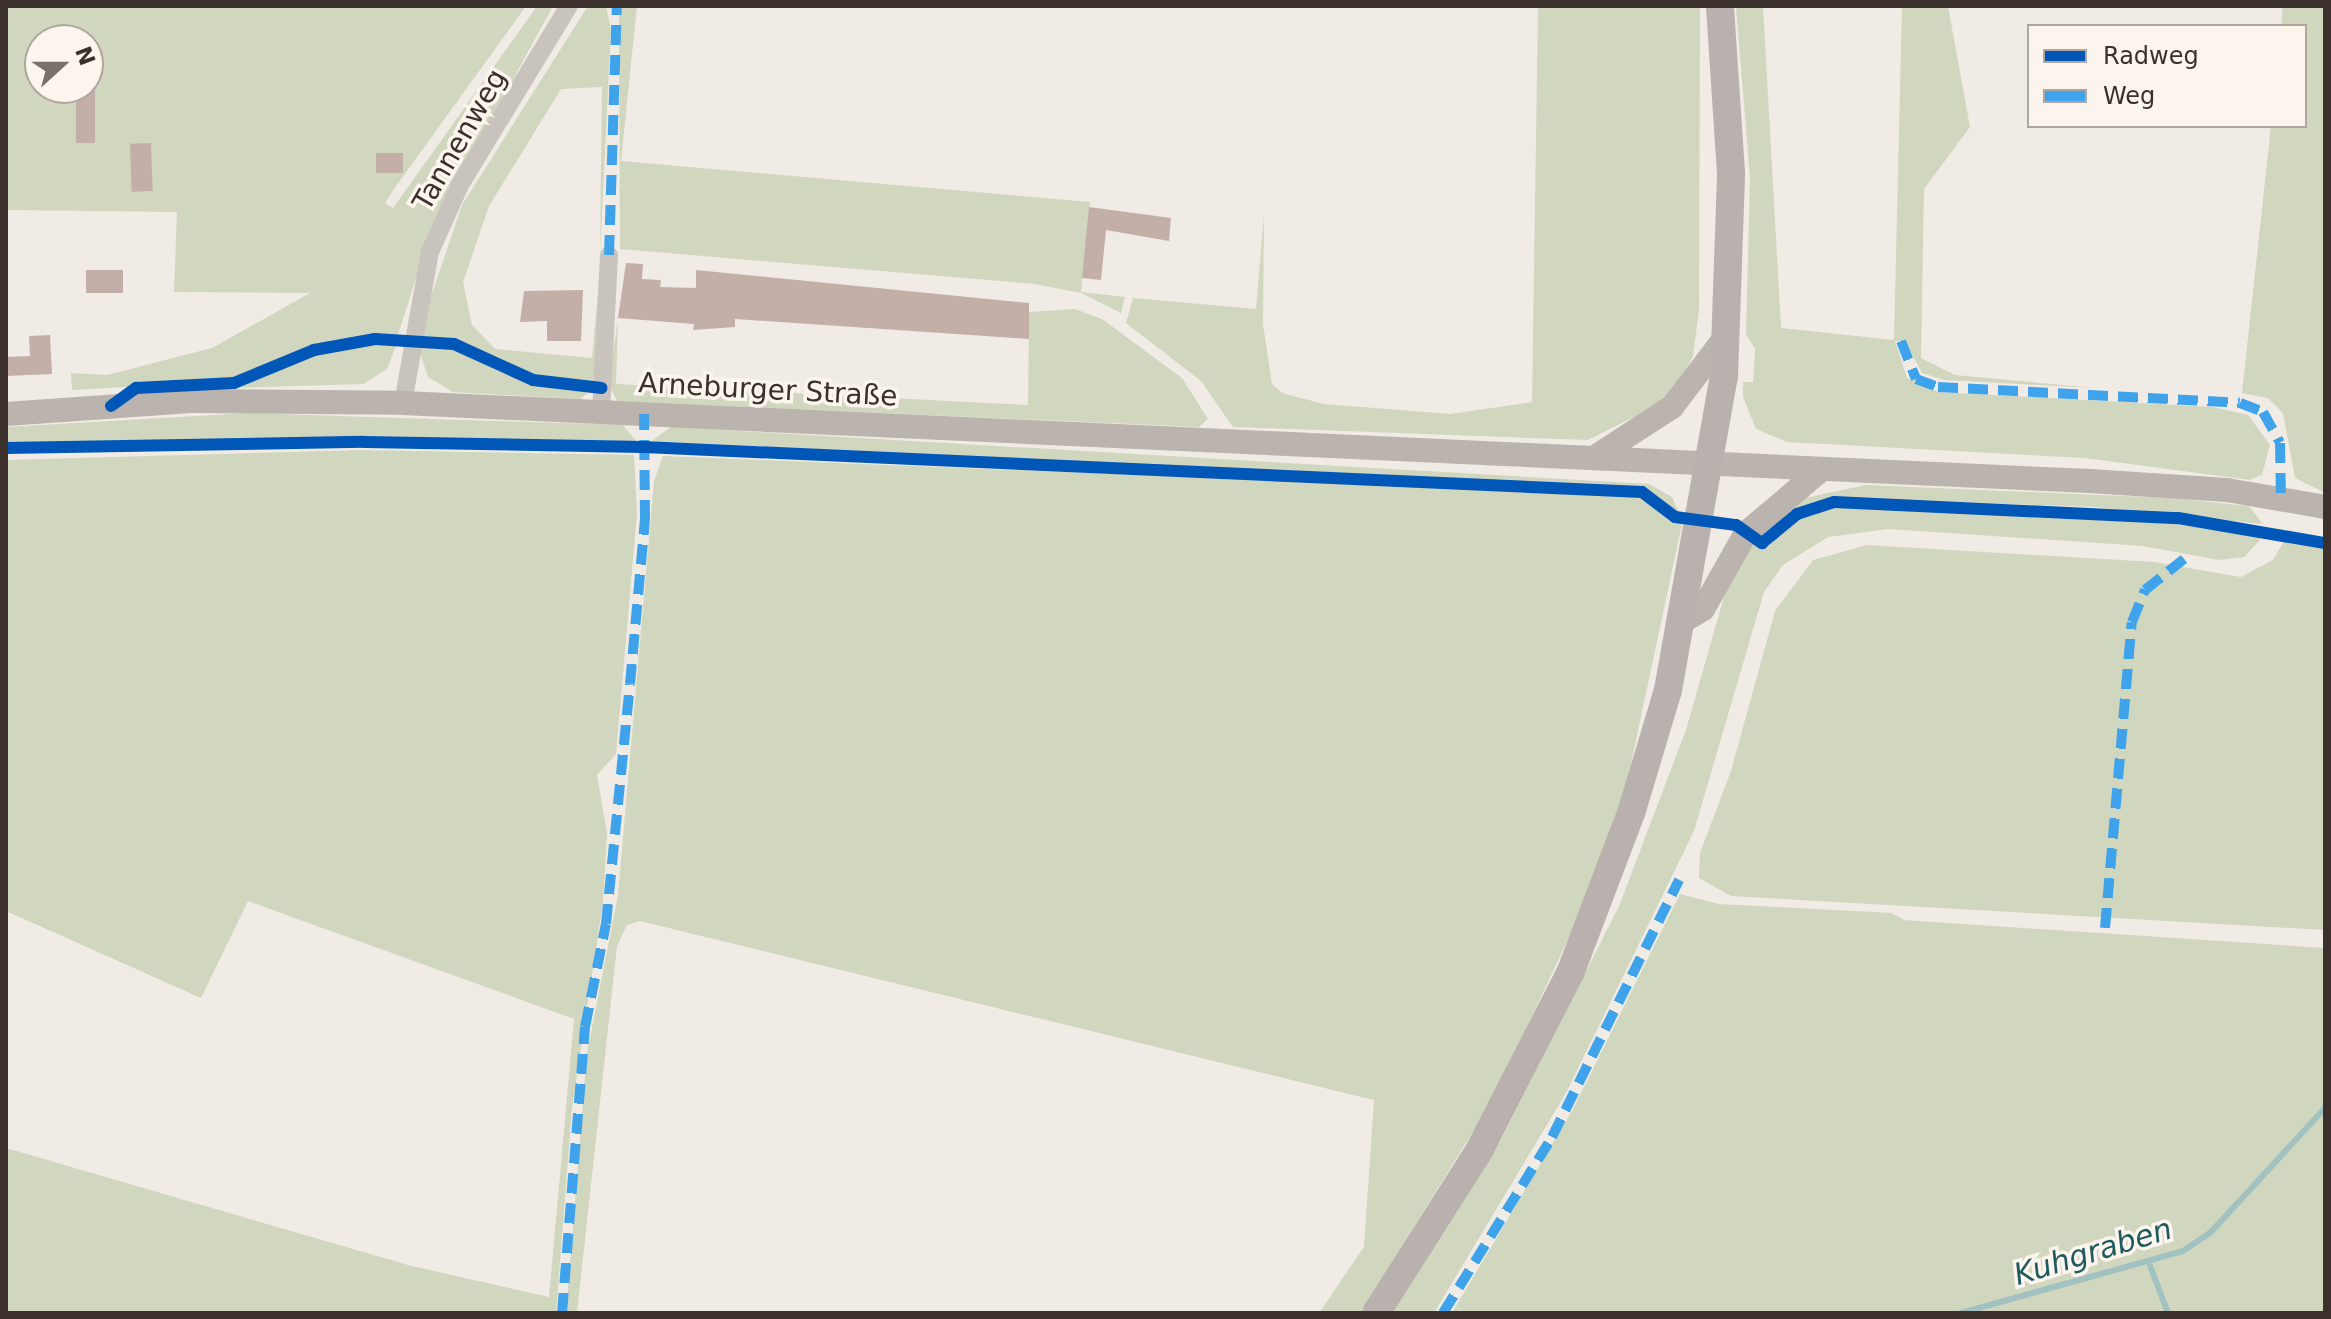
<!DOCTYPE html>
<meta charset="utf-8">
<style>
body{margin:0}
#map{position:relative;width:2331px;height:1319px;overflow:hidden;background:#f0ebe5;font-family:"DejaVu Sans",sans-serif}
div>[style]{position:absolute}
.green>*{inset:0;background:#d1d6bf}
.stream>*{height:6px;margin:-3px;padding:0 3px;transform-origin:3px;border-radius:3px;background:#a1c2c1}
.building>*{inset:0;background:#c3afa7;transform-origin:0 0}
.street>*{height:18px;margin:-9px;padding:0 9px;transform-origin:9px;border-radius:9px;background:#c9c3be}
.secondary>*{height:24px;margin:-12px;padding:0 12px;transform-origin:12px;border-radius:12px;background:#bab3ae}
.primary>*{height:28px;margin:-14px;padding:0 14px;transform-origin:14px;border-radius:14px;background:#b8b1ad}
.quiet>*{height:10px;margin-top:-5px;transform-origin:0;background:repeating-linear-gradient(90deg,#3fa3eb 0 20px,transparent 0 30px)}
.cycleway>*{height:12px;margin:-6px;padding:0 6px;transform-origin:6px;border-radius:6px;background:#0057b8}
span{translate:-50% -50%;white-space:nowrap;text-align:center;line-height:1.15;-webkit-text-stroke:7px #fbf5ee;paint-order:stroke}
.street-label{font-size:28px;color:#3b302b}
.water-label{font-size:30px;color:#1f5a5e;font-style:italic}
.frame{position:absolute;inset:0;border:8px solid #3b302b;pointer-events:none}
.legend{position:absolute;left:2027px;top:24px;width:280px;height:104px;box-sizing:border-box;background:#fbf5ee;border:2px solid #aea6a0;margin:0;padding:10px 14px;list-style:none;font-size:24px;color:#3b302b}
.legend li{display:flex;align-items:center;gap:16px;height:40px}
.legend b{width:40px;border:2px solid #aea6a0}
.north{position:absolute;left:24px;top:24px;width:80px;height:80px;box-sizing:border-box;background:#fbf5ee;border:2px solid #aea6a0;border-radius:50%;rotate:69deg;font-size:22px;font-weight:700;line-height:32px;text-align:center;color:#3b302b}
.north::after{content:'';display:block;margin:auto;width:28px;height:36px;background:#7a716c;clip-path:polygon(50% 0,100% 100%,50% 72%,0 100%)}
</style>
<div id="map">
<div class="green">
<div style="clip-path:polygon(evenodd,6px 6px,526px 6px,394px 189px,385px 203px,393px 208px,537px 6px,553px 6px,431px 230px,398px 335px,319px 345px,229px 381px,72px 390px,71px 373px,107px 375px,212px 348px,310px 293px,174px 292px,177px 212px,6px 210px,6px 6px,40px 40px,88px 40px,88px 88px,40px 88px,40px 40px)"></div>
<div style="clip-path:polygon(588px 6px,606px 6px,611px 30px,600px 253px,602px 87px,561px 89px,489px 206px,463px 282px,472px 325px,495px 349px,592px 358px,601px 262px,595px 383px,532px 375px,457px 340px,418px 335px,462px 205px)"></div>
<div style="clip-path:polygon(619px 6px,637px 6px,621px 161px,1090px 202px,1081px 292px,1125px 297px,1121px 313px,1081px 293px,1035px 284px,620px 249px)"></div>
<div style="clip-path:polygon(1538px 6px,1700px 6px,1699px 310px,1693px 356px,1678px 384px,1662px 403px,1588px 440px,1233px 427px,1201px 381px,1126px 323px,1133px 298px,1256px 309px,1264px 214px,1263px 324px,1272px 384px,1282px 393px,1324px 404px,1450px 414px,1532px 402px)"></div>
<div style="clip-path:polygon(1736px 6px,1763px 6px,1781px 328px,1894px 340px,1902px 6px,1948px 6px,1970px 127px,1924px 189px,1921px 358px,1955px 375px,2095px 388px,1944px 380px,1922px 373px,1905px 341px,1895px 341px,1907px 378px,1939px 392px,2213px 407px,2248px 415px,2270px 445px,2262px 475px,2250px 480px,2085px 458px,1787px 442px,1756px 429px,1743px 397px,1743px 382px,1753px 382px,1755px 349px,1746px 334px,1750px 178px)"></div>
<div style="clip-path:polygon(2283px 6px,2325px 6px,2325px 493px,2295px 478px,2283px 413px,2268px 398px,2242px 393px,2271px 126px,2305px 126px,2305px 26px,2281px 26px)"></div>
<div style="clip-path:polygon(1075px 309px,1102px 319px,1182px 378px,1208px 419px,1199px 427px,617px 401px,608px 383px,618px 320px,616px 384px,1028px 405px,1029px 312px)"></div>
<div style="clip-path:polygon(397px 343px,387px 369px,363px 384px,228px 388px,323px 351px)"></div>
<div style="clip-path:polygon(417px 344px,457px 348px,531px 384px,592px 390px,580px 399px,453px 392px,428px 377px)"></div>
<div style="clip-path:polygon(248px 413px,623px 425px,637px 442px,6px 443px,6px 427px)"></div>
<div style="clip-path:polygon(671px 427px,1649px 484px,1672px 497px,1680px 514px,1645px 489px,652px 441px)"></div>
<div style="clip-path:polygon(362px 450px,634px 455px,637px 513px,616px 754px,597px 775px,607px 833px,603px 902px,572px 1108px,556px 1313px,6px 1313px,6px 1148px,408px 1265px,549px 1297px,574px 1019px,248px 901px,201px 998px,6px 911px,6px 460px)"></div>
<div style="clip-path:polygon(663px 456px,1643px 495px,1682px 524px,1626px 787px,1575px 924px,1494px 1098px,1360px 1313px,1319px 1313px,1364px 1247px,1374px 1100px,640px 921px,627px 925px,617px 946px,577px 1313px,566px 1313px,587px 1053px,618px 895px,654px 481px)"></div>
<div style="clip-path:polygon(1866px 485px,2170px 498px,2249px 506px,2263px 524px,2096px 507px,1833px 498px,1808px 504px,1758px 536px,1800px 499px)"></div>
<div style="clip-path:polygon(1853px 505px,2107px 517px,2261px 534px,2260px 540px,2244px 557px,2219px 560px,2143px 546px,1888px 529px,1828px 537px,1783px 565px,1764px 592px,1694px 831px,1566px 1093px,1434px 1313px,1390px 1313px,1500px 1142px,1619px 906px,1686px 730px,1729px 579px,1751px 544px,1765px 546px,1805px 513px)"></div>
<div style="clip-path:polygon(2284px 541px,2325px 549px,2325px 930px,1731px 896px,1699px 878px,1700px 853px,1731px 771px,1775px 611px,1813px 560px,1867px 545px,2154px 562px,2241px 577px,2273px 560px)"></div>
<div style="clip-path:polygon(1680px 894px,1719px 904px,1892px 913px,1904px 920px,2325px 948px,2325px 1313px,1452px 1313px,1573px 1109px)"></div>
</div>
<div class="stream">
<div style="left:2149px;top:1263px;width:53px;rotate:69.2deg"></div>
<div style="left:1961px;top:1313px;width:230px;rotate:-15.6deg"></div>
<div style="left:2183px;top:1251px;width:34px;rotate:-34deg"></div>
<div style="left:2211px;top:1232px;width:168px;rotate:-47.4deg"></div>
</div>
<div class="building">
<div style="left:76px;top:88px;width:19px;height:55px"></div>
<div style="left:151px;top:143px;width:48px;height:21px;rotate:88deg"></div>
<div style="left:403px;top:153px;width:20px;height:27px;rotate:90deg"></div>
<div style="clip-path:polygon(1089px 207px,1171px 218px,1169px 241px,1106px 230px,1101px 280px,1082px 278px)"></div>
<div style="clip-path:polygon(626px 263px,643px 264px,642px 279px,661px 280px,660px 287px,696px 288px,696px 270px,1029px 303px,1029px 339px,735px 319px,735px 327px,693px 330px,694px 324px,618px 318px)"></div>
<div style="left:123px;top:270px;width:23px;height:37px;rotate:90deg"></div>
<div style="clip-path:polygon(583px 290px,581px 341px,547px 341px,547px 321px,520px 322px,524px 291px)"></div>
<div style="clip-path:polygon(50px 335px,52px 374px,6px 376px,6px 357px,30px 356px,29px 336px)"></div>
</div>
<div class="street">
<div style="left:403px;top:403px;width:153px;rotate:-79.9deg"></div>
<div style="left:430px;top:252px;width:73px;rotate:-65.9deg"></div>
<div style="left:460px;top:185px;width:210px;rotate:-58.7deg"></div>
<div style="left:601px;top:413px;width:158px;rotate:-87.1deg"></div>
</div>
<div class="secondary">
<div style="left:6px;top:414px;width:185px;rotate:-4deg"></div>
<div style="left:191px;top:401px;width:212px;rotate:0.5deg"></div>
<div style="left:403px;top:403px;width:1689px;rotate:2.65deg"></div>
<div style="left:2090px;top:481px;width:137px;rotate:3.8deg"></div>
<div style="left:2227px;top:490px;width:99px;rotate:9.8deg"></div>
<div style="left:1595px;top:457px;width:92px;rotate:-33deg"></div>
<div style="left:1672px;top:407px;width:91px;rotate:-52.6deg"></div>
<div style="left:1685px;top:620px;width:21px;rotate:-31deg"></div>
<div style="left:1703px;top:609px;width:87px;rotate:-60.5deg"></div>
<div style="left:1746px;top:533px;width:99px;rotate:-40.1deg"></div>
</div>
<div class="primary">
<div style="left:1376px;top:1313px;width:192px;rotate:-57.6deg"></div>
<div style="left:1479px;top:1151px;width:202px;rotate:-62.9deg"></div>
<div style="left:1571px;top:971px;width:172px;rotate:-69.2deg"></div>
<div style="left:1632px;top:810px;width:125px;rotate:-73.3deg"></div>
<div style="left:1668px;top:690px;width:318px;rotate:-79.9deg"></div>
<div style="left:1724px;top:377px;width:204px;rotate:-88deg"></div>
<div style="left:1731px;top:173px;width:167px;rotate:-93.8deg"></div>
</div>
<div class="quiet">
<div style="left:609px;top:255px;width:249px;rotate:-88.2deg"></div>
<div style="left:1901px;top:341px;width:41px;rotate:68.5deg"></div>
<div style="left:1916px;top:379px;width:23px;rotate:20deg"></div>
<div style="left:1938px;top:387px;width:302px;rotate:3deg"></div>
<div style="left:2240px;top:403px;width:25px;rotate:21deg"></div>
<div style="left:2263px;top:412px;width:35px;rotate:61deg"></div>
<div style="left:2280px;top:443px;width:55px;rotate:89deg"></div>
<div style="left:2105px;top:928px;width:307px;rotate:-85deg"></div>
<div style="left:2132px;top:622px;width:35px;rotate:-68deg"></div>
<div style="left:2145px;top:590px;width:50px;rotate:-38.5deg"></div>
<div style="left:562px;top:1313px;width:287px;rotate:-85.4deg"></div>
<div style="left:585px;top:1027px;width:105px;rotate:-78.5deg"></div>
<div style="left:606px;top:924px;width:241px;rotate:-84.3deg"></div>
<div style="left:630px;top:684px;width:165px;rotate:-84.8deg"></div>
<div style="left:645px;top:520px;width:106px;rotate:-90.5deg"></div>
<div style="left:1443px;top:1313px;width:207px;rotate:-58.2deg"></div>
<div style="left:1552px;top:1137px;width:287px;rotate:-63.7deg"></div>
</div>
<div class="cycleway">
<div style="left:111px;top:406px;width:31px;rotate:-36deg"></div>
<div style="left:136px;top:388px;width:98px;rotate:-2.9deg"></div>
<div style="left:234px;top:383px;width:87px;rotate:-22.4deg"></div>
<div style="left:314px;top:350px;width:62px;rotate:-10.2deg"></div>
<div style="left:375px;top:339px;width:79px;rotate:3.6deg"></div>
<div style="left:454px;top:344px;width:87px;rotate:24.5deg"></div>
<div style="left:533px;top:380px;width:69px;rotate:6.6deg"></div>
<div style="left:6px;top:448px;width:358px;rotate:-1deg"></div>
<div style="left:364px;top:442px;width:280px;rotate:1deg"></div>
<div style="left:644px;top:447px;width:999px;rotate:2.58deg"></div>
<div style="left:1642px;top:492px;width:41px;rotate:37.1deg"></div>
<div style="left:1675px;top:517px;width:62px;rotate:7.5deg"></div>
<div style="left:1736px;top:525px;width:32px;rotate:35deg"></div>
<div style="left:1762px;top:543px;width:45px;rotate:-39.6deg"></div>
<div style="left:1797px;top:514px;width:39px;rotate:-18deg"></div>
<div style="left:1834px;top:502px;width:344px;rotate:2.7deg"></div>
<div style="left:2178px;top:518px;width:149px;rotate:9.7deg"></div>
</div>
<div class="street-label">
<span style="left:460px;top:140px;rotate:-60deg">Tannenweg</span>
<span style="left:768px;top:390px;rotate:3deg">Arneburger Straße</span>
</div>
<div class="water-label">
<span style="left:2093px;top:1252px;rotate:-17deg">Kuhgraben</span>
</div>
<div class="frame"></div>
<ul class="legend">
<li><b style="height:10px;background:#0057b8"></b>Radweg</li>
<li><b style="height:10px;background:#3fa3eb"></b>Weg</li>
</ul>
<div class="north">N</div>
</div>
